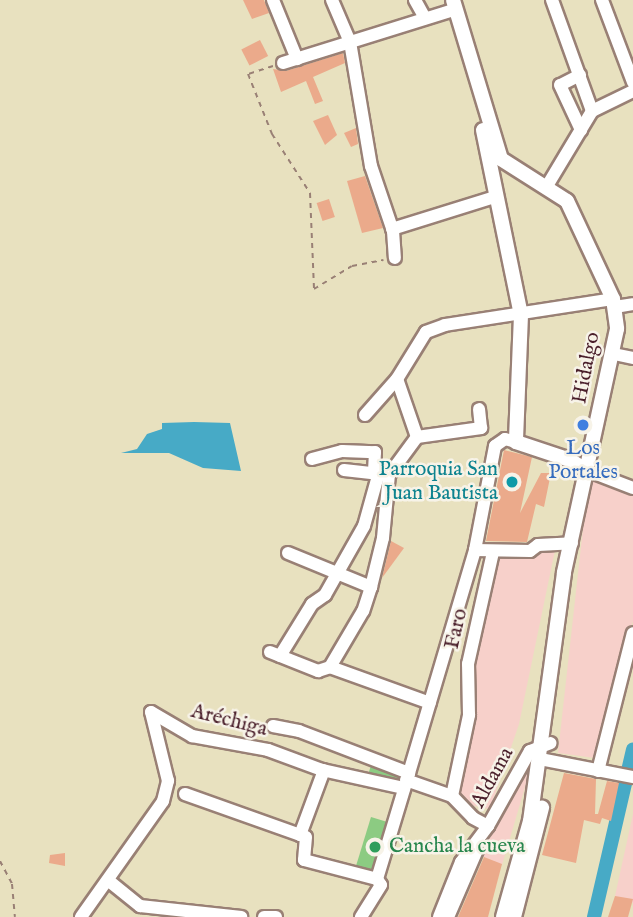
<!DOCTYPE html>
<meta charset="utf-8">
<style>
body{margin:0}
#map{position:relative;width:633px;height:917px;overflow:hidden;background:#e8e1bf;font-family:"IM FELL English",serif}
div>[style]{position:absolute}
.built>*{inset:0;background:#f7d0ca}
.green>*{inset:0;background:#8ccb82;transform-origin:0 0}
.water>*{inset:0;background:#47aac6}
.river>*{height:14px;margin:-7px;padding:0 7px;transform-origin:7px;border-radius:7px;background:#47aac6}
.building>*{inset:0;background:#ebaa8b;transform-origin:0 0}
.path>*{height:2px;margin-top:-1px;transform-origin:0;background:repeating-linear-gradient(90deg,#998075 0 5px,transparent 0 10px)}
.roads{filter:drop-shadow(2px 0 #998075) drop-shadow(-2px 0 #998075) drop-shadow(0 2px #998075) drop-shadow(0 -2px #998075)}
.minor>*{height:12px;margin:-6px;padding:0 6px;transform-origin:6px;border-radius:6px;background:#fff}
.major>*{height:14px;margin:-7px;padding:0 7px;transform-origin:7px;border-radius:7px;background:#fff}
.dots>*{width:19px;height:19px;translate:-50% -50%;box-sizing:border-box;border:4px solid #f7f3e8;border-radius:50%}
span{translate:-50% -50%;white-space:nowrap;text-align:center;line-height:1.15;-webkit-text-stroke:5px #f7f3e8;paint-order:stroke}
.street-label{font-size:21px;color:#4a1f2b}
.shop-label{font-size:21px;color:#366cbe}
.culture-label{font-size:21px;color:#0d838f}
.right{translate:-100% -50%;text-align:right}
.leisure-label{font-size:21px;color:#27864d}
.left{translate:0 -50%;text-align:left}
</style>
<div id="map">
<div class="built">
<div style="clip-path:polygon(589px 475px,633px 492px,633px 621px,595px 758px,558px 753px)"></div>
<div style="clip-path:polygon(555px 550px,519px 724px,490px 809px,465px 804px,457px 790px,471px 662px,495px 555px)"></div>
<div style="clip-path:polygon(529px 760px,533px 760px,502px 865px,477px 854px)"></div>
<div style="clip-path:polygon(633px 814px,633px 903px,615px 896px)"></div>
</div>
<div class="green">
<div style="left:372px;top:762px;width:37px;height:13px;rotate:17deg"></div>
<div style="left:371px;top:817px;width:24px;height:55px;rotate:17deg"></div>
</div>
<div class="water">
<div style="clip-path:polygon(194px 422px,230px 423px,241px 471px,203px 468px,169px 453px,121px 453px,137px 449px,147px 434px,162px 429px,162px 423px)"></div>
</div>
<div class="river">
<div style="left:594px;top:917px;width:172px;rotate:-76.9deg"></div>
</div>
<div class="building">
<div style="clip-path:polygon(243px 0,264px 0,269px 13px,252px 19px)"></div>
<div style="left:260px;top:40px;width:18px;height:21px;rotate:63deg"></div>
<div style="clip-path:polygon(343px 53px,345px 63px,313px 77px,323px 101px,315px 104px,306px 81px,281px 92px,273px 69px,286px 71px)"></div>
<div style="clip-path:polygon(328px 115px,337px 135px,325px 145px,313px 121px)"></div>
<div style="clip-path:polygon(356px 128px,358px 144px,351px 147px,344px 133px)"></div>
<div style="clip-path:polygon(365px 176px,383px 228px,362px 233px,347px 181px)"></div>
<div style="left:329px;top:199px;width:19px;height:13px;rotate:72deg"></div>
<div style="clip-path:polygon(504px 450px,532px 457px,520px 513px,541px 473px,551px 473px,544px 507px,536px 504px,527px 542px,486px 541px)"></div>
<div style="clip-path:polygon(391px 541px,404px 548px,382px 578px)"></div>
<div style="clip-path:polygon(564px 773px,596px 779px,595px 814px,598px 814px,607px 781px,619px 783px,611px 821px,602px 818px,600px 824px,584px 820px,576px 863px,542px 855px)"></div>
<div style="clip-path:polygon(65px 853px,65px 866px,49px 863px,50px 855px)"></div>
<div style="clip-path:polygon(484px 857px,502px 864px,488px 917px,458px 917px)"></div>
<div style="clip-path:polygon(615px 896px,633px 899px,628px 917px,608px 917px)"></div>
</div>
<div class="path">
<div style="left:273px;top:66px;width:26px;rotate:162deg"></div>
<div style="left:248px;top:74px;width:65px;rotate:68.2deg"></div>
<div style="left:272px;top:134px;width:70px;rotate:57.2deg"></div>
<div style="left:310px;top:193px;width:96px;rotate:87.6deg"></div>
<div style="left:314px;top:289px;width:44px;rotate:-31.2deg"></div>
<div style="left:352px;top:266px;width:32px;rotate:-11deg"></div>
<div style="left:0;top:861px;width:26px;rotate:62deg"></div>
<div style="left:12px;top:884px;width:33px;rotate:85deg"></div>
</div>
<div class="roads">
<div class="minor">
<div style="left:273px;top:0;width:64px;rotate:67.9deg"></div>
<div style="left:332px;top:0;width:46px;rotate:66.8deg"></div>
<div style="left:350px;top:42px;width:126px;rotate:80.4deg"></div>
<div style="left:371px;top:166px;width:69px;rotate:71.3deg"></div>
<div style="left:393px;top:231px;width:27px;rotate:86deg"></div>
<div style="left:415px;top:0;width:21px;rotate:61deg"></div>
<div style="left:602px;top:0;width:88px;rotate:69.3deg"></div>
<div style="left:283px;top:63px;width:181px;rotate:-17.3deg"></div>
<div style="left:580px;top:75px;width:22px;rotate:153deg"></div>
<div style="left:560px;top:85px;width:50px;rotate:65deg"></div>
<div style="left:592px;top:111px;width:46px;rotate:-26deg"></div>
<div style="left:547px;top:186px;width:87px;rotate:-59deg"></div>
<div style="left:592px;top:111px;width:118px;rotate:-109.8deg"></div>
<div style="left:392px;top:229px;width:108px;rotate:-17.3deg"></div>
<div style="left:615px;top:307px;width:18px;rotate:-9deg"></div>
<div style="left:614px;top:354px;width:19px;rotate:12deg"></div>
<div style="left:365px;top:415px;width:48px;rotate:-48.4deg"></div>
<div style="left:417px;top:437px;width:65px;rotate:-8deg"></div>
<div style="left:481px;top:428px;width:19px;rotate:-96deg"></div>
<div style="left:312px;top:459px;width:31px;rotate:-15deg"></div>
<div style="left:342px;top:451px;width:33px;rotate:2deg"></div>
<div style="left:375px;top:452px;width:19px;rotate:93deg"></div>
<div style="left:344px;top:470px;width:45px;rotate:6.3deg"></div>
<div style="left:389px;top:475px;width:47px;rotate:-53.6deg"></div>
<div style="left:417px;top:437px;width:61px;rotate:-109deg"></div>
<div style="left:397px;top:379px;width:55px;rotate:-58.3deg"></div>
<div style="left:426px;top:332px;width:20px;rotate:-20deg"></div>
<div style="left:445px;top:325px;width:170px;rotate:-8.8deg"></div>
<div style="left:586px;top:470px;width:50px;rotate:21deg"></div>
<div style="left:475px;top:550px;width:55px;rotate:1deg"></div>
<div style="left:530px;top:551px;width:10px;rotate:-37deg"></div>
<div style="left:538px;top:545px;width:34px;rotate:-3deg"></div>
<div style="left:288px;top:553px;width:90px;rotate:22.3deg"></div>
<div style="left:371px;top:587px;width:25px;rotate:108deg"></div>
<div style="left:363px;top:611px;width:65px;rotate:120.5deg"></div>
<div style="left:371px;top:587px;width:50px;rotate:-76.2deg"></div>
<div style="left:383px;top:538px;width:63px;rotate:-84.6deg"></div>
<div style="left:270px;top:652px;width:52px;rotate:21.6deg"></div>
<div style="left:318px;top:671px;width:13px;rotate:-18deg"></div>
<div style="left:330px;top:667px;width:106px;rotate:19.8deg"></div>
<div style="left:280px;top:656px;width:61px;rotate:-58.4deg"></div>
<div style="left:312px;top:604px;width:16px;rotate:-35deg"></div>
<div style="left:325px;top:595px;width:79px;rotate:-60.5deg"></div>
<div style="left:364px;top:526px;width:52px;rotate:-74.4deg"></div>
<div style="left:273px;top:726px;width:26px;rotate:11deg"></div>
<div style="left:299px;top:731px;width:118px;rotate:20.9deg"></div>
<div style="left:409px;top:773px;width:111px;rotate:106.8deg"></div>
<div style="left:377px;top:879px;width:7px;rotate:56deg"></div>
<div style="left:381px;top:885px;width:38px;rotate:122deg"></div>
<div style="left:540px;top:759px;width:95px;rotate:11deg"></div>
<div style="left:598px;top:771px;width:142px;rotate:-75.8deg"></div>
<div style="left:409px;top:773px;width:233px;rotate:-73.5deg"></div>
<div style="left:475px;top:550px;width:106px;rotate:-79.1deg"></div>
<div style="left:495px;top:446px;width:12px;rotate:-35deg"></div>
<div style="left:505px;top:439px;width:11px;rotate:15deg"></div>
<div style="left:406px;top:780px;width:49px;rotate:19.2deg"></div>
<div style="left:452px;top:796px;width:30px;rotate:46deg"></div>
<div style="left:473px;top:818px;width:17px;rotate:28deg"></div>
<div style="left:185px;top:794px;width:128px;rotate:19.6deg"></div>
<div style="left:306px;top:837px;width:23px;rotate:95deg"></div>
<div style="left:304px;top:860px;width:75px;rotate:14.6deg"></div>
<div style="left:452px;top:796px;width:83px;rotate:-78.1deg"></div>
<div style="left:469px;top:715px;width:51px;rotate:-91.1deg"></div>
<div style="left:468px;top:664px;width:115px;rotate:-77.4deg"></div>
<div style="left:300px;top:835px;width:69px;rotate:-69.7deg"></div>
<div style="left:109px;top:881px;width:40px;rotate:39deg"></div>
<div style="left:140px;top:906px;width:102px;rotate:6.2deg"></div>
<div style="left:81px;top:917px;width:142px;rotate:-54.7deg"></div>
<div style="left:163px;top:801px;width:21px;rotate:-76deg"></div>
<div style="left:168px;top:781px;width:71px;rotate:-103.8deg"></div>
<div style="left:151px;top:712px;width:48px;rotate:30.3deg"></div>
<div style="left:192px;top:736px;width:77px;rotate:10.4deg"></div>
<div style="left:268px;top:750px;width:58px;rotate:20.3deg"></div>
<div style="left:322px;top:770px;width:84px;rotate:12.4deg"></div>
<div style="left:264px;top:917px;width:12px"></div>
<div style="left:439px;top:917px;width:59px;rotate:-68.2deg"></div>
<div style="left:461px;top:862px;width:45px;rotate:-53.1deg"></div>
<div style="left:488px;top:826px;width:86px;rotate:-60.8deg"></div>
<div style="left:530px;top:751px;width:22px;rotate:-21deg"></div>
<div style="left:448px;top:917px;width:73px;rotate:-66.6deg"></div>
</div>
<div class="major">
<div style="left:453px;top:0;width:166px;rotate:73.2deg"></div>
<div style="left:501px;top:159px;width:78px;rotate:32.5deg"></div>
<div style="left:567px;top:201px;width:108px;rotate:64.9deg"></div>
<div style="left:613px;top:299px;width:30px;rotate:82deg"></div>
<div style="left:617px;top:329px;width:250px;rotate:102.3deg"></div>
<div style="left:564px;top:573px;width:250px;rotate:97.8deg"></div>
<div style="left:530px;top:821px;width:100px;rotate:105.7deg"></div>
<div style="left:483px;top:130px;width:189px;rotate:78.4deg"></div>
<div style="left:521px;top:315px;width:127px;rotate:92.3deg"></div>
<div style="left:516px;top:442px;width:57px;rotate:18.4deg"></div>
<div style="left:570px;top:460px;width:19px;rotate:32deg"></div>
<div style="left:514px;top:917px;width:113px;rotate:-75.6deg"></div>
</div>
</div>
<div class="dots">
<div style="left:583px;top:425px;background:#3f7fe0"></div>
<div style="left:512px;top:482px;background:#0f9aa8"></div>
<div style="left:375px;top:847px;background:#2e9e5b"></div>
</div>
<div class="street-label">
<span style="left:587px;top:368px;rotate:-79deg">Hidalgo</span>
<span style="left:457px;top:629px;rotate:-77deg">Faro</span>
<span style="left:229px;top:721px;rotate:14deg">Aréchiga</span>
<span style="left:493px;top:778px;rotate:-61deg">Aldama</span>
</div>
<div class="shop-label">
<span style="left:583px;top:461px">Los<br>Portales</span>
</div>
<div class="culture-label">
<span class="right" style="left:498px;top:482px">Parroquia San<br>Juan Bautista</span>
</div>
<div class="leisure-label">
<span class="left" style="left:389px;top:847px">Cancha la cueva</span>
</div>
</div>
